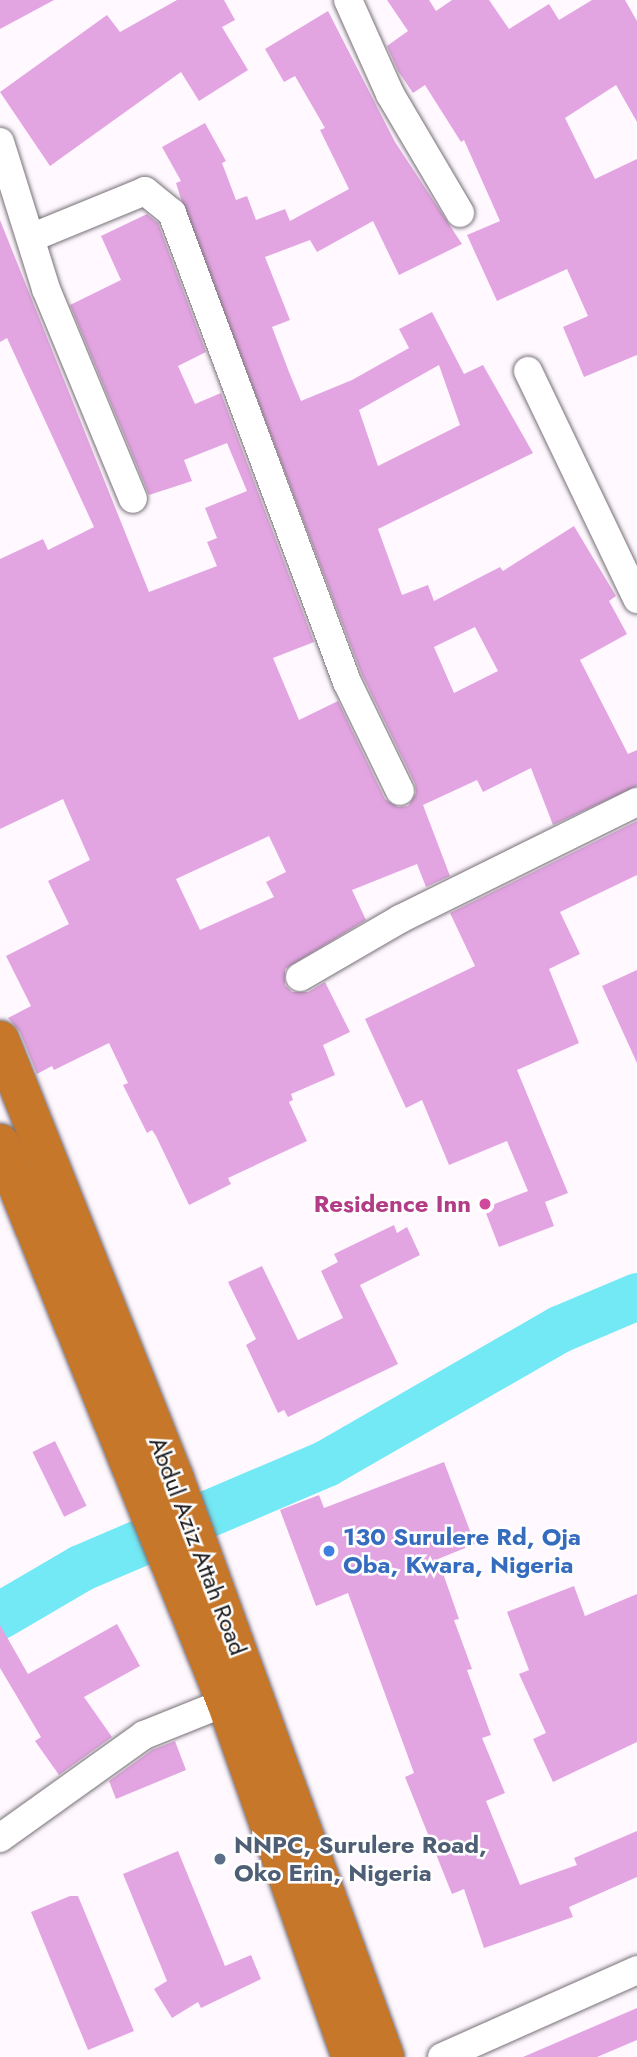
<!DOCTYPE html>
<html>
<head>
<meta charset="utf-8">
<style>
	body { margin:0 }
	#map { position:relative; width:637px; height:2057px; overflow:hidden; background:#fff8ff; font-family:Jost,sans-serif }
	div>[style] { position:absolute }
	.river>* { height:47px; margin:-23.5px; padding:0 23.5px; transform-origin:23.5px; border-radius:23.5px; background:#72e9f5 }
	.building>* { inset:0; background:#e3a5e2; transform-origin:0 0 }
	.roads { filter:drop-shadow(0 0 2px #777177) drop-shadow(0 0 2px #777177) }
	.minor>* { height:28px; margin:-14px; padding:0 14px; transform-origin:14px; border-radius:14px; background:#fff }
	.highway>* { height:38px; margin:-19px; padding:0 19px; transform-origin:19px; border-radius:19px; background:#c7772a }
	.dots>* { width:19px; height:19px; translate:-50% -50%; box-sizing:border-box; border:4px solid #fff; border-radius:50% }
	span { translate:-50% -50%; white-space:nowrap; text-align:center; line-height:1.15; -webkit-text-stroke:5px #fff; paint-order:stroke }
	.hotel-label { font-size:24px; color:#b23c85; font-weight:700 }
	.right { translate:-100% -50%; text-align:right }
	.shop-label { font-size:24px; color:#366cbe; font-weight:700 }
	.left { translate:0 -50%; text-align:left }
	.street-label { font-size:24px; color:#181618 }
	.service-label { font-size:24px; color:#4e5e75; font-weight:700 }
</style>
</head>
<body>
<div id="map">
	<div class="river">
		<div style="left:0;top:1615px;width:93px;rotate:-30.4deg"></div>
		<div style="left:80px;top:1568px;width:267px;rotate:-23.1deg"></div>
		<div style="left:326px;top:1463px;width:269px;rotate:-29.9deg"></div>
		<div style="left:559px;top:1329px;width:85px;rotate:-22.9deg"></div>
	</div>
	<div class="building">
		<div style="clip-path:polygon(0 0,54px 0,0 29px)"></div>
		<div style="clip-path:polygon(177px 0,224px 0,235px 20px,222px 27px,248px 70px,199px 101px,181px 72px,50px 166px,0 92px,107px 15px,120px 32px)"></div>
		<div style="clip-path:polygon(387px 0,429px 0,436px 11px,452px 0,489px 0,509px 29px,549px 4px,559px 20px,592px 0,625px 0,637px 21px,637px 122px,616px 85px,565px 118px,595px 179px,637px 159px,637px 355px,584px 377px,563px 327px,588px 316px,567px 269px,497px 301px,467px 235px,500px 221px,464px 140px,461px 142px,425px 85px,413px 93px,398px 71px,387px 46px,408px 31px)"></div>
		<div style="clip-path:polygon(evenodd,328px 11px,395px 142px,462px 244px,399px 275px,373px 221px,317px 252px,310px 240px,265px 257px,290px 320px,272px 327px,289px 372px,301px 401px,352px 380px,409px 348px,399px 329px,432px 312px,464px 374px,483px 365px,533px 453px,378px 529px,402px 595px,428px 585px,434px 601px,500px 567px,503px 571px,574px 526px,616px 596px,609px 601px,627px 634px,580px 660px,628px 754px,637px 750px,637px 786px,553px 825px,531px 768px,483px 792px,477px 780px,423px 805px,450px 876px,426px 887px,417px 864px,352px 890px,366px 920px,285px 969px,285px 985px,292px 992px,308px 992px,325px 982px,350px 1032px,323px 1045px,335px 1075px,291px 1094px,293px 1100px,289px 1102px,307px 1141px,228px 1178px,231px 1184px,189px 1205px,156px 1136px,152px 1130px,147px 1133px,123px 1085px,128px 1083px,109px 1043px,54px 1070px,52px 1066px,37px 1074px,20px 1032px,8px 1018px,31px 1006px,6px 956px,69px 924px,48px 881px,90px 860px,63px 799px,0 829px,0 559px,43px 539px,48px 550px,94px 527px,7px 338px,0 342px,0 220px,149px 592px,217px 566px,207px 542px,217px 538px,205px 508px,247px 491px,227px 443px,184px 460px,192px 481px,149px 495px,70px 305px,121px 280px,101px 236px,147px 214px,158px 223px,206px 352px,178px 366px,195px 404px,221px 393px,314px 642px,273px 658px,299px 720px,338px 701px,385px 799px,398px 807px,408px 806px,416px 793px,415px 784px,362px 675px,181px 199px,176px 183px,181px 181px,162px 147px,205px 123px,226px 161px,222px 163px,236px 200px,247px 196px,256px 220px,285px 209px,290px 221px,349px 189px,320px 130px,325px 128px,295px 76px,284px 82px,265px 49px,328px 11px,439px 365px,460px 425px,378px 466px,359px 410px,439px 365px,328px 11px,475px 627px,498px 671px,454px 693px,434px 647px,475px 627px,328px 11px,269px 836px,286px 872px,266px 882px,274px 897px,200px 930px,176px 879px,269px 836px)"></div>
		<div style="clip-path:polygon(637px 821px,637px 875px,560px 912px,580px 954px,549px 969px,579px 1043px,517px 1070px,568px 1193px,545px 1202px,554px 1226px,499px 1247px,484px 1208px,528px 1191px,507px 1141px,449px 1165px,422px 1100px,406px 1108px,365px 1019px,475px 966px,450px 913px)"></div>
		<div style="clip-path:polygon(637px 970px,637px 1063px,602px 986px)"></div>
		<div style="clip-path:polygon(394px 1225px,397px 1233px,407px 1227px,420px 1255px,360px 1285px,398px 1364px,288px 1417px,284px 1410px,278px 1413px,246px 1345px,256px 1339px,228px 1282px,262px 1266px,298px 1340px,343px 1318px,321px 1271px,338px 1262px,334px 1254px)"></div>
		<div style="left:55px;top:1441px;width:72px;height:25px;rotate:64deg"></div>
		<div style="clip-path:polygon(444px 1462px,475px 1544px,438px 1559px,459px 1619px,454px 1620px,472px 1669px,467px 1670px,491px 1735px,482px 1738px,505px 1793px,486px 1801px,520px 1885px,577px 1865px,574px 1858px,637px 1831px,637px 1877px,569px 1907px,573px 1917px,484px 1948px,464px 1889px,452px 1894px,405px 1777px,414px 1773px,348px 1593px,316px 1606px,280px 1510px,319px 1495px,324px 1508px)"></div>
		<div style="clip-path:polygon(574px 1586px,585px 1616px,637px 1594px,637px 1742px,553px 1782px,533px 1739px,546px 1733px,519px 1674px,529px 1670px,507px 1612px)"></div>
		<div style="clip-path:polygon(117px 1624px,140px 1666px,84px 1697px,112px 1737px,59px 1775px,35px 1741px,41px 1737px,0 1668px,0 1625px,28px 1674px)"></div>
		<div style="clip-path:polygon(175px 1741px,186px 1770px,116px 1799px,109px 1781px,152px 1750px)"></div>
		<div style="clip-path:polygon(178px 1851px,225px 1966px,251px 1955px,261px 1979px,201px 2008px,198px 2002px,172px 2018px,154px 1989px,167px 1981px,123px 1874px)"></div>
		<div style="clip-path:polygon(70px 1896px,78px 1896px,134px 2031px,88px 2050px,31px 1912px)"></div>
		<div style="clip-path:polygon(637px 2008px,637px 2040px,597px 2057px,523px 2057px)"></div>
	</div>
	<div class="roads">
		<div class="minor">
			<div style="left:348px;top:0;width:103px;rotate:65.9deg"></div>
			<div style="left:390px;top:94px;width:138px;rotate:59.5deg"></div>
			<div style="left:0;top:142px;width:154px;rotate:72.6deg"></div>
			<div style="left:46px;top:289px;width:227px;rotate:67.5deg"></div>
			<div style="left:33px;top:237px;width:121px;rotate:-22.3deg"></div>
			<div style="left:145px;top:191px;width:35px;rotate:39deg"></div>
			<div style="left:172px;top:213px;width:501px;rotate:69.54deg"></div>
			<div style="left:347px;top:682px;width:121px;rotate:64.1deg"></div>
			<div style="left:528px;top:371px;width:253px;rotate:64.4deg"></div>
			<div style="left:300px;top:977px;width:116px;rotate:-30.1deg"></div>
			<div style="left:400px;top:919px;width:264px;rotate:-26.3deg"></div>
			<div style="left:0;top:1838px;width:177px;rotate:-35.6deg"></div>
			<div style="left:144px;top:1735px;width:88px;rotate:-21.9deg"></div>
			<div style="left:442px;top:2057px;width:214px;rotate:-24deg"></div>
		</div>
		<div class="highway">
			<div style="left:0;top:1040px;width:470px;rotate:68.3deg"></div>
			<div style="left:174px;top:1477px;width:617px;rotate:70.01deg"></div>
			<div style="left:0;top:1143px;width:603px;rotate:67.99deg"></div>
			<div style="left:226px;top:1702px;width:376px;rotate:70.6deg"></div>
		</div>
	</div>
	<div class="dots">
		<div style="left:485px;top:1204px;background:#d1479c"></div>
		<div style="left:329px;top:1551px;background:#3f7fe0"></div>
		<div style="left:220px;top:1859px;background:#5c6f8a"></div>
	</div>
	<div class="hotel-label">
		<span class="right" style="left:471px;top:1204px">Residence Inn</span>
	</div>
	<div class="shop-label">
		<span class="left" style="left:343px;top:1551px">130 Surulere Rd, Oja<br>Oba, Kwara, Nigeria</span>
	</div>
	<div class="street-label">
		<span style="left:198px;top:1546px;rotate:69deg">Abdul Aziz Attah Road</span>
	</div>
	<div class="service-label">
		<span class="left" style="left:234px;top:1859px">NNPC, Surulere Road,<br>Oko Erin, Nigeria</span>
	</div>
</div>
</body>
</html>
